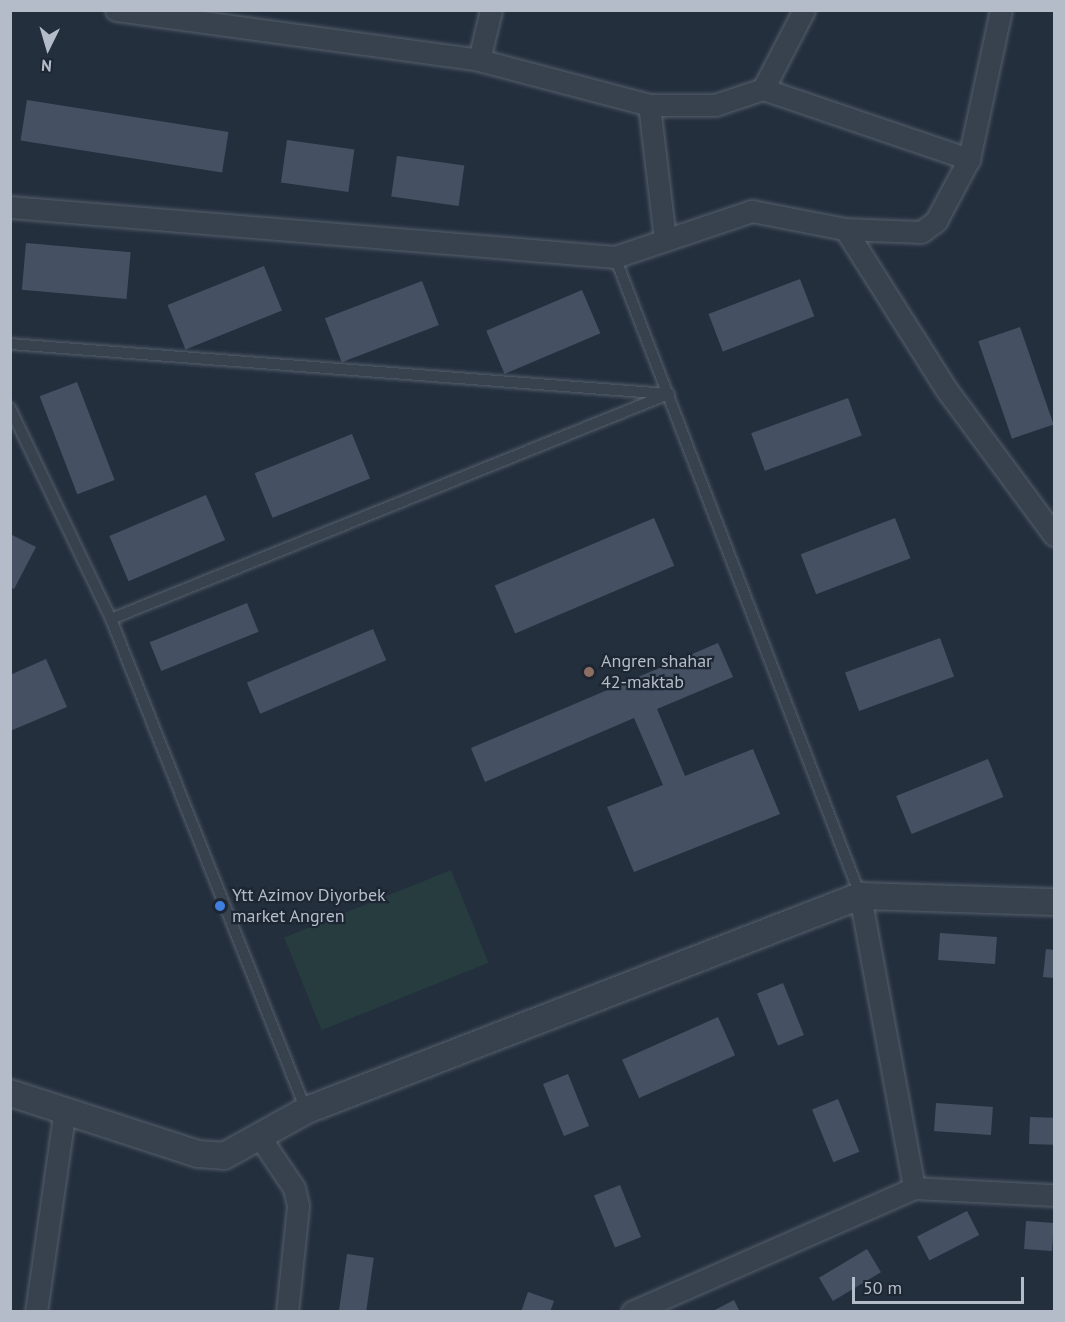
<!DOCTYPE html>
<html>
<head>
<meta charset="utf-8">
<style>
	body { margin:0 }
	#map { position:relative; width:1065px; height:1322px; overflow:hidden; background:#242f3e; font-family:"PT Sans",sans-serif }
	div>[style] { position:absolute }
	.green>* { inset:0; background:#263c3f; transform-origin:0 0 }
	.building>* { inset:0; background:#455162; transform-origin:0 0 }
	.roads { filter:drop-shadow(0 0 2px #565f6c) drop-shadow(0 0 2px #565f6c) }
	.service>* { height:10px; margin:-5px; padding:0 5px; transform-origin:5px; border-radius:5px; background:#38414e }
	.minor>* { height:21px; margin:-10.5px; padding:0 10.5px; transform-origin:10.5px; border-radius:10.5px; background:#38414e }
	.tertiary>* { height:26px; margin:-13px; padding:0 13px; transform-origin:13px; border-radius:13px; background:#38414e }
	.dots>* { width:16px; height:16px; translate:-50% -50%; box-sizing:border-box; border:3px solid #1d2633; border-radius:50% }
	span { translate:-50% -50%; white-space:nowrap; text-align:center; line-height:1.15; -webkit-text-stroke:4.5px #1d2633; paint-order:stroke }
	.poi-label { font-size:18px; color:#b4bcc9 }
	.left { translate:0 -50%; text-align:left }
	.frame { position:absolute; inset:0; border:12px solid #b4bcc9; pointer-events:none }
	.north { position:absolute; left:18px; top:18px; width:60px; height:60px; -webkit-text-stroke:4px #1d2633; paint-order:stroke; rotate:185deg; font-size:16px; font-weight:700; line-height:24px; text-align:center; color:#b4bcc9 }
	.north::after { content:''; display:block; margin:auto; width:21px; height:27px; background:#b4bcc9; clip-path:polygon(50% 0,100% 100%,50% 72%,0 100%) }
	.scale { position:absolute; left:852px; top:1277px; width:172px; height:27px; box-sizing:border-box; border:3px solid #b4bcc9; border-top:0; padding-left:8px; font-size:18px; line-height:21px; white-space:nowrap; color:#b4bcc9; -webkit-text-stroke:4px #1d2633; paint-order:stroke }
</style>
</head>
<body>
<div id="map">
	<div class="green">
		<div style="left:451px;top:870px;width:100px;height:180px;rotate:68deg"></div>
	</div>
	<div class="building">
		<div style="left:27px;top:100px;width:204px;height:41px;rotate:9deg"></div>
		<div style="left:287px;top:140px;width:68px;height:43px;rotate:8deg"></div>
		<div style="left:397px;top:156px;width:68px;height:41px;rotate:8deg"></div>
		<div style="left:26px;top:243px;width:105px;height:47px;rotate:5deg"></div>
		<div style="left:264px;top:266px;width:48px;height:104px;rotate:68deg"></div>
		<div style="left:800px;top:279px;width:40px;height:98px;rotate:69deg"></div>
		<div style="left:422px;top:281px;width:47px;height:104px;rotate:69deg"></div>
		<div style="left:582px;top:290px;width:47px;height:104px;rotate:67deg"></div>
		<div style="left:1020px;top:327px;width:103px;height:44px;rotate:71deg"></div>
		<div style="left:77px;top:382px;width:105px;height:40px;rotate:69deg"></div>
		<div style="left:848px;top:398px;width:40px;height:103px;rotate:70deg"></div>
		<div style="left:352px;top:434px;width:48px;height:105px;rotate:68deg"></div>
		<div style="left:206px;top:495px;width:49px;height:105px;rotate:67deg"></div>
		<div style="left:654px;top:518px;width:52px;height:173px;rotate:67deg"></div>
		<div style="left:895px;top:518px;width:43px;height:101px;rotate:69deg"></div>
		<div style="clip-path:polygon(10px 534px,36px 547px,14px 589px,10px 587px)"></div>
		<div style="left:247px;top:603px;width:31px;height:105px;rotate:68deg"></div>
		<div style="left:373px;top:629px;width:34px;height:137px;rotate:67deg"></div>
		<div style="left:940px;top:638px;width:41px;height:101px;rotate:70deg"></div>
		<div style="clip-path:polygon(718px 643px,733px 677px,657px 709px,685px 776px,753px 749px,780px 814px,634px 872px,607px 807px,663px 785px,634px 718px,485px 782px,471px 748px)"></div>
		<div style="clip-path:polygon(46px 659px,67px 707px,10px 731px,10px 675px)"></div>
		<div style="left:988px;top:759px;width:41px;height:99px;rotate:68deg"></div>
		<div style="left:940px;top:933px;width:57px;height:27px;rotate:4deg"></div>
		<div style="clip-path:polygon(1046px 949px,1054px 950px,1054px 978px,1043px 977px)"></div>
		<div style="left:783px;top:983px;width:56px;height:28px;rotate:68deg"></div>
		<div style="left:718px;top:1017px;width:42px;height:105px;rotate:66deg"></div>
		<div style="left:568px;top:1074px;width:56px;height:27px;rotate:68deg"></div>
		<div style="left:838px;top:1099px;width:57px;height:28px;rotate:68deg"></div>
		<div style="left:936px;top:1103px;width:57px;height:28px;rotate:4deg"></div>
		<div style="left:1030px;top:1117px;width:24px;height:27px;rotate:2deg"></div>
		<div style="left:620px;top:1185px;width:56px;height:28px;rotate:68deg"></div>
		<div style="left:967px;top:1211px;width:27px;height:56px;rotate:63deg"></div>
		<div style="left:1026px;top:1221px;width:28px;height:28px;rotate:4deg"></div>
		<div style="left:867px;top:1249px;width:27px;height:56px;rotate:59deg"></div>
		<div style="left:347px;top:1254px;width:27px;height:57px;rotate:8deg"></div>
		<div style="clip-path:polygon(528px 1292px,554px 1301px,550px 1312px,521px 1312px)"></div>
		<div style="clip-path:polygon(734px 1300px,740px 1312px,711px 1312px)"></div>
	</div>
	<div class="roads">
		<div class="service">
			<div style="left:615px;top:257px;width:683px;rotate:68.99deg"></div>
			<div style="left:10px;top:344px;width:661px;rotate:4.34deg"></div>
			<div style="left:10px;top:408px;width:234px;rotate:64.4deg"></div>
			<div style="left:111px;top:619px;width:528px;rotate:68.34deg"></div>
			<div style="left:111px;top:619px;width:598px;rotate:-21.98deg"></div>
		</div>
		<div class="minor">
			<div style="left:116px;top:10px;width:366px;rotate:7.8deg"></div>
			<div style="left:479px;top:60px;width:176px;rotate:14.8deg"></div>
			<div style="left:649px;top:105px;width:66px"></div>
			<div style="left:715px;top:105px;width:51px;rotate:-18.4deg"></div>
			<div style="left:763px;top:89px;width:218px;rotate:18.8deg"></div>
			<div style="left:479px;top:60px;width:51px;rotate:-76.5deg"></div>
			<div style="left:763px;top:89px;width:89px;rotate:-62.6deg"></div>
			<div style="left:649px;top:105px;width:136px;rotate:83.2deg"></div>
			<div style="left:10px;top:207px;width:607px;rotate:4.72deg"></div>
			<div style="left:615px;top:257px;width:145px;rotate:-18.6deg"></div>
			<div style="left:752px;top:211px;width:95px;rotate:11deg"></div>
			<div style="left:845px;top:229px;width:76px;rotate:2.3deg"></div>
			<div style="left:921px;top:232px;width:19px;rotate:-36deg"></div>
			<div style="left:936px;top:221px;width:70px;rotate:-62deg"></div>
			<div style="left:969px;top:159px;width:152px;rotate:-77.9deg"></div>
			<div style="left:845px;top:229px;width:189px;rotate:57.7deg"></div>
			<div style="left:946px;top:389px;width:182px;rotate:53.5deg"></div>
			<div style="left:860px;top:896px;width:297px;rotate:79.5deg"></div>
			<div style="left:261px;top:1139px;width:59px;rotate:56deg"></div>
			<div style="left:294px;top:1188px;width:18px;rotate:77deg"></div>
			<div style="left:298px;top:1206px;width:107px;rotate:95.9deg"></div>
			<div style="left:36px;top:1312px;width:205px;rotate:-81.9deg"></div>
			<div style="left:632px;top:1312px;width:308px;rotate:-23.7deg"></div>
			<div style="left:914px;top:1188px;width:140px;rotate:2.9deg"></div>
		</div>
		<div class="tertiary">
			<div style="left:10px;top:1093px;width:198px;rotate:18deg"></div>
			<div style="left:198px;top:1154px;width:26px;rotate:4deg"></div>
			<div style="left:224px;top:1156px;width:95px;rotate:-29deg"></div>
			<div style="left:307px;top:1110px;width:593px;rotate:-21.16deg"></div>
			<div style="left:860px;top:896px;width:194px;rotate:1.8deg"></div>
		</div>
	</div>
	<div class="dots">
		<div style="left:589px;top:672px;background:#8d6e63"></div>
		<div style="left:220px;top:906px;background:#3f7fe0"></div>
	</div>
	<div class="poi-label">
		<span class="left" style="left:601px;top:672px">Angren shahar<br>42-maktab</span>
		<span class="left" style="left:232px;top:906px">Ytt Azimov Diyorbek<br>market Angren</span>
	</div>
	<div class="frame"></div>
	<div class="north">N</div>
	<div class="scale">50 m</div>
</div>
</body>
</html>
